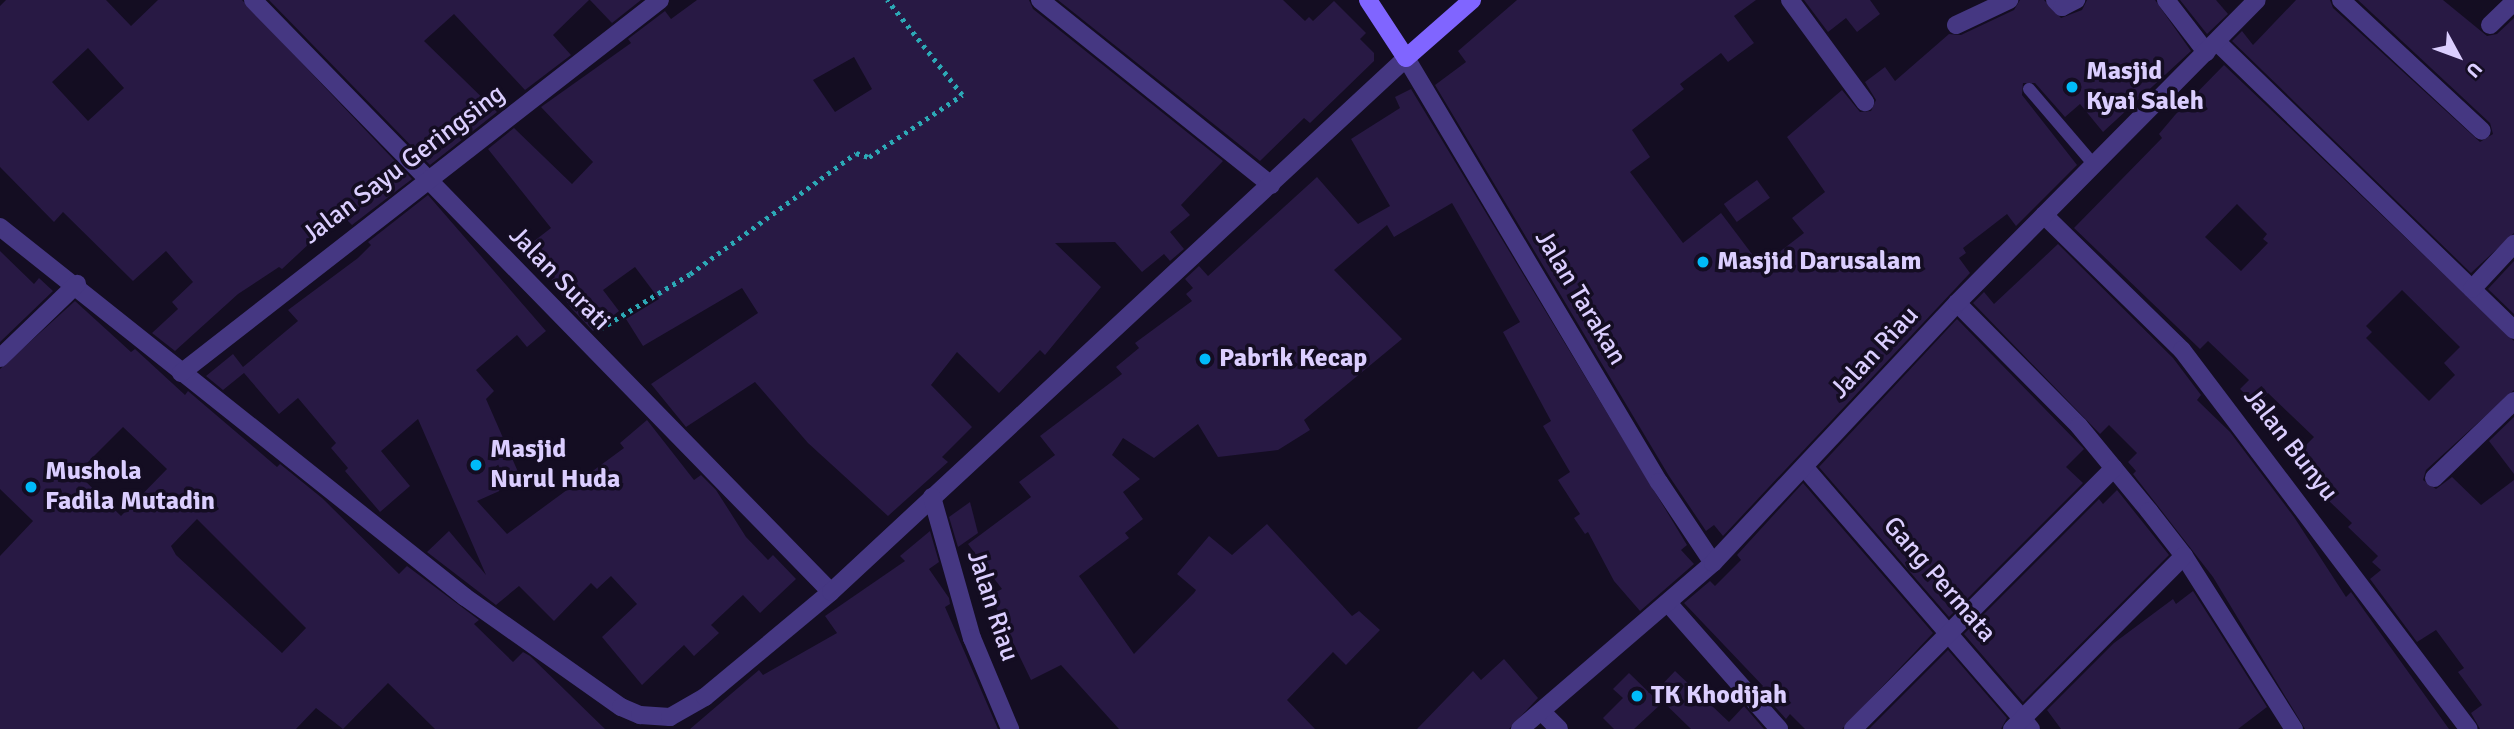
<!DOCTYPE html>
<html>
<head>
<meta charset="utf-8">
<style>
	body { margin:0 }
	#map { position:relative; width:2514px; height:729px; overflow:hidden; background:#140d22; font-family:Signika,sans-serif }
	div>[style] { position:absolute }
	.building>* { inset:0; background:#281944; transform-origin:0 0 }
	.path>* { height:4.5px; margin-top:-2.25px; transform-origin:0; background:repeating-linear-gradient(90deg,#2ca9b6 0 3.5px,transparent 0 8.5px) }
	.service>* { height:12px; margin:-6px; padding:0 6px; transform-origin:6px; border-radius:6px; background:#453782 }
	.minor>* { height:18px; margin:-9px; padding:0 9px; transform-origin:9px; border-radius:9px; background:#453782 }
	.secondary>* { height:18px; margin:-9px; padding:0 9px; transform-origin:9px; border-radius:9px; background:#8065ff }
	.dots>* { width:19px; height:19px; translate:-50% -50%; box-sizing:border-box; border:4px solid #140d22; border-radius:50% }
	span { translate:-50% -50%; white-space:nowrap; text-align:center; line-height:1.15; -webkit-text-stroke:7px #140d22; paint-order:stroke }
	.poi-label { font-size:26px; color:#dbceff; font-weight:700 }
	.left { translate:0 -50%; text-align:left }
	.street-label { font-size:26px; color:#dbceff }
	.north { position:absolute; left:2423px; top:21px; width:70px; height:70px; -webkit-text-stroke:5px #140d22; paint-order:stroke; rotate:131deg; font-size:19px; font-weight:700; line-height:28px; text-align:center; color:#dbceff }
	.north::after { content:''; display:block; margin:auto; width:24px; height:32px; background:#dbceff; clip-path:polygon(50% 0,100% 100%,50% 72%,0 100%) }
</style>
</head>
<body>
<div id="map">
	<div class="building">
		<div style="clip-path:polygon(evenodd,6px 0,106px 0,131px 26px,158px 0,242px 0,412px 179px,352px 225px,341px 214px,282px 269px,279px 267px,238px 294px,175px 351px,152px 333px,178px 309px,172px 302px,193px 282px,166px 251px,133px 281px,63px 212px,54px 222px,0 167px,0 6px,6px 0,88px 48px,124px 88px,88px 121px,52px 82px,88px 48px)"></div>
		<div style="clip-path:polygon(269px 0,589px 0,553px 35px,571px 55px,525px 90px,454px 14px,424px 41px,497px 112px,430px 165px)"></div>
		<div style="clip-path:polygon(590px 0,641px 0,612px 23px)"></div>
		<div style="clip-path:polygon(evenodd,697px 0,1029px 0,1033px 9px,1223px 161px,1181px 205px,1190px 215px,1170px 232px,1184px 249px,1170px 261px,1164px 254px,1142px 272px,1115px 242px,1055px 243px,1101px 287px,1045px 355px,1040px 350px,999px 393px,957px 352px,931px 385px,972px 427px,942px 457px,948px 462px,888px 516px,808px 443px,755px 382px,686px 427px,651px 384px,758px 313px,742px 288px,643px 346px,626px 319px,659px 299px,635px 267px,603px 290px,619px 311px,593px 331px,572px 309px,551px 280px,555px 277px,529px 245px,551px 228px,488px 149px,514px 128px,572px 184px,593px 162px,541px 107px,631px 43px,628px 39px,665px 11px,671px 19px,697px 0,854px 57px,872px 89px,835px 112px,813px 80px,854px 57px)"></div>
		<div style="clip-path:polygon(1058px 0,1283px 0,1305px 21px,1309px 17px,1313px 21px,1334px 1px,1366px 33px,1360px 39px,1374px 53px,1374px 61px,1310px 123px,1304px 118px,1260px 161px)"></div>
		<div style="clip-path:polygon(1517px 0,1756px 0,1734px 16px,1754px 43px,1728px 62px,1721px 53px,1680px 84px,1684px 89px,1632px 130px,1650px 157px,1630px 172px,1683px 243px,1721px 213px,1761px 266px,1804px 233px,1792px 218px,1825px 192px,1787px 137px,1842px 90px,1860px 112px,1871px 111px,1876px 100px,1865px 82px,1885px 67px,1895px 81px,1949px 34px,1961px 35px,2014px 10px,2020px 0,2044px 0,2061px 18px,2082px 10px,2087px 0,2155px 0,2191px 51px,2103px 132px,2080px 104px,2065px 117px,2035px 83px,2023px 83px,2022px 95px,2077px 165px,2016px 226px,2007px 214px,1963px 248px,1966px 253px,1959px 258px,1970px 273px,1723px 536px,1714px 525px,1706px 531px,1669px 476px,1435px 85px,1466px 62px,1458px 51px)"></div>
		<div style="clip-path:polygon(1804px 0,1870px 0,1880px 14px,1857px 32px,1846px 18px,1828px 32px)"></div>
		<div style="clip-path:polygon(2180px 0,2216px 0,2228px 14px,2207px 34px)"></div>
		<div style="clip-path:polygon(2296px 0,2330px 0,2333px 8px,2480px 142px,2493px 134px,2490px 123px,2358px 0,2443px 0,2487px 36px,2497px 34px,2514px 18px,2514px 233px,2471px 273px,2232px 41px,2242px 31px,2253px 45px)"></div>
		<div style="clip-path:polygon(evenodd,2224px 65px,2514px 341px,2514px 390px,2426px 470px,2423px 480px,2436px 489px,2452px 477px,2481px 505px,2514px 480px,2514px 729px,2480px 729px,2471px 713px,2482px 705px,2458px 672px,2464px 668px,2436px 630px,2417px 642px,2370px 579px,2381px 570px,2372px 562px,2378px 556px,2348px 527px,2352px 523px,2328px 500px,2333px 494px,2309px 472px,2316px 465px,2301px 450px,2314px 437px,2268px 393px,2257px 405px,2240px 389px,2249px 380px,2208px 341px,2200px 349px,2074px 228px,2162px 138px,2159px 134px,2175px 115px,2224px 65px,2237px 204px,2267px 234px,2263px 239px,2268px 243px,2241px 271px,2205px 237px,2237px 204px,2224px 65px,2402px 290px,2460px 347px,2444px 363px,2455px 375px,2429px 401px,2366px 338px,2372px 332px,2366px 326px,2402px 290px)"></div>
		<div style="clip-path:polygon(1411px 89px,1687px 545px,1681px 550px,1694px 564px,1640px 611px,1614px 581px,1588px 532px,1585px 534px,1574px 518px,1580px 514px,1558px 480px,1570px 472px,1543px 426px,1551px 421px,1503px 332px,1520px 322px,1452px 203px,1394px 237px,1387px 225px,1334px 270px,1402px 339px,1304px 420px,1310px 430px,1278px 450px,1218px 457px,1198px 424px,1154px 458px,1123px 438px,1112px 455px,1140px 479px,1123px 492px,1143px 519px,1125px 533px,1129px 538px,1079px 576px,1134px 654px,1194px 593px,1196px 590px,1177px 574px,1209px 536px,1232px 555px,1267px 524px,1352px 616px,1359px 611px,1380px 630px,1346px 665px,1333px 652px,1287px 700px,1315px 729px,1119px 729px,1061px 665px,1031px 680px,990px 595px,1002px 589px,968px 544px,1031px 497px,1019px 482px,1055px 455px,1040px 436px,1122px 374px,1116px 367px,1139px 348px,1135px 343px,1192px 301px,1186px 294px,1193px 288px,1185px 279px,1199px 266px,1208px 276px,1317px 177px,1358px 224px,1390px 206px,1351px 139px,1400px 108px,1395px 97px)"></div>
		<div style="left:1757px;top:180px;width:22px;height:41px;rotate:54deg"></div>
		<div style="clip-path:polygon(428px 195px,546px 331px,527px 347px,517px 335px,476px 370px,494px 391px,486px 399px,522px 481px,477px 501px,507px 534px,624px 448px,620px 443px,647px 420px,694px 480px,701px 475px,716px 490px,746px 537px,768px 560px,773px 555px,796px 579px,760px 613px,743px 595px,711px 625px,719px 633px,694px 656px,684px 645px,642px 685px,602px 637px,637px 604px,611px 576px,597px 589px,591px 583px,554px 621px,519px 586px,496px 605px,427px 552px,449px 531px,486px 575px,418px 419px,381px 451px,410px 486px,380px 512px,345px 471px,348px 468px,331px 448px,336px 443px,298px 398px,279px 414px,244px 373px,223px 390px,206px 376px,233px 354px,243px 367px,298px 321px,288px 310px,358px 258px,371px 245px,368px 242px)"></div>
		<div style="clip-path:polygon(2058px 244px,2173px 358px,2201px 395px,2197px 400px,2230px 432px,2294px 517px,2346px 597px,2351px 592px,2449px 729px,2455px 729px,2305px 729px,2213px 577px,2133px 474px,2136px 471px,2128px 462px,2137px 453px,2109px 425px,2100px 434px,1973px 303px,1984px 292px,1994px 304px)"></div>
		<div style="clip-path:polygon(0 251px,34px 284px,39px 278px,53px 291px,0 342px)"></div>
		<div style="clip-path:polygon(2514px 261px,2514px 314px,2488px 289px)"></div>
		<div style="clip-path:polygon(evenodd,75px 301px,131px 352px,135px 349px,185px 395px,188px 391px,277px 467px,280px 464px,322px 498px,399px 574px,407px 566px,479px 620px,474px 624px,513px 662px,523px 652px,530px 656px,605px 729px,435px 729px,388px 683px,343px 729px,316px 708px,296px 729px,0 729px,0 556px,33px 521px,0 489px,0 369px,75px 301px,123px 427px,167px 469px,121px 516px,77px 473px,123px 427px,75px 301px,197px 519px,306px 628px,282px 653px,176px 555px,171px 546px,197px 519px)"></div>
		<div style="clip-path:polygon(1957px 319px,2084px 449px,2066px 467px,2083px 483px,1949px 617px,1819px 467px)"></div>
		<div style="clip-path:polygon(2514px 417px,2514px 474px,2489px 441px)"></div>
		<div style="clip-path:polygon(1803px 483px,1933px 633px,1842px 729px,1805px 729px,1790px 714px,1786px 719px,1760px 690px,1763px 686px,1684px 603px,1710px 581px,1715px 586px,1741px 560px,1737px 555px)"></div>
		<div style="clip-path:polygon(2117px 490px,2169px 555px,2023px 702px,1964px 634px,2099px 499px,2103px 504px)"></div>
		<div style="clip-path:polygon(970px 502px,978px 533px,958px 547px,949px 517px)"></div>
		<div style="clip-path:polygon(930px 531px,939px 562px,929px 569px,949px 598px,950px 604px,945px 607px,998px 729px,690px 729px,759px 670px,763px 675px,837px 633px,825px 616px,905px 561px,900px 556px)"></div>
		<div style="clip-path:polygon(2193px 591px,2267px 707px,2238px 729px,2061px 729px,2047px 710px,2114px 643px,2173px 599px,2176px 604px)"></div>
		<div style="clip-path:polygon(1948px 650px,2007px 718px,2001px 729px,1869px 729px)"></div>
		<div style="clip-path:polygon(1504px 659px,1538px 698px,1509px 729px,1417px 729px,1473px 671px,1481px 680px)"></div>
		<div style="clip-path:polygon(1675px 671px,1729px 722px,1744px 706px,1764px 729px,1691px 729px,1654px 693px)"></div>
		<div style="clip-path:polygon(1629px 673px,1661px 704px,1634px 729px,1614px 729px,1603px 718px,1623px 698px,1613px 689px)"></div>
	</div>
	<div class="path">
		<div style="left:600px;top:329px;width:105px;rotate:-31.4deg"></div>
		<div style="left:690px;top:274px;width:205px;rotate:-36.1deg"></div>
		<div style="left:856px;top:153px;width:14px;rotate:17deg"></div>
		<div style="left:869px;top:157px;width:112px;rotate:-33.7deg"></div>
		<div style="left:962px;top:95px;width:121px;rotate:-128.3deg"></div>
	</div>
	<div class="service">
		<div style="left:2029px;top:89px;width:101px;rotate:49.4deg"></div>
	</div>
	<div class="minor">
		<div style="left:253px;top:0;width:827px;rotate:45.69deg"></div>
		<div style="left:1040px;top:0;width:296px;rotate:38.7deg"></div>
		<div style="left:1790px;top:0;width:127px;rotate:53.7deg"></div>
		<div style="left:2055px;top:0;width:10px;rotate:45deg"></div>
		<div style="left:2062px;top:7px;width:16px;rotate:-27deg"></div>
		<div style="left:2166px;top:0;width:66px;rotate:52.4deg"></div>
		<div style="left:2341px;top:0;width:192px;rotate:42.9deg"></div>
		<div style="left:1956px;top:25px;width:59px;rotate:-25.3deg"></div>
		<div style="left:2490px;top:25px;width:33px;rotate:-44deg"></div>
		<div style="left:2217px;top:42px;width:414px;rotate:44.1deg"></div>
		<div style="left:2044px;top:215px;width:193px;rotate:44.4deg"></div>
		<div style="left:2182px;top:350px;width:475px;rotate:52.9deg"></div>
		<div style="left:0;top:227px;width:594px;rotate:38.51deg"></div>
		<div style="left:465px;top:597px;width:191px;rotate:35.2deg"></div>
		<div style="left:621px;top:707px;width:21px;rotate:23deg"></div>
		<div style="left:640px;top:715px;width:30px;rotate:4deg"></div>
		<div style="left:670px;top:717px;width:40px;rotate:-29.7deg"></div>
		<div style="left:705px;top:697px;width:164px;rotate:-39.8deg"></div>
		<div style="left:831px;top:592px;width:785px;rotate:-42.88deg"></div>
		<div style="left:1406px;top:58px;width:494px;rotate:59.2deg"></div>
		<div style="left:1659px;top:482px;width:97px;rotate:56.3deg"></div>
		<div style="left:2472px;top:289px;width:62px;rotate:-47deg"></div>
		<div style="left:1957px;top:303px;width:173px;rotate:45.2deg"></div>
		<div style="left:2079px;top:426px;width:110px;rotate:50.5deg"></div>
		<div style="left:2149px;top:511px;width:57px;rotate:52.1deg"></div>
		<div style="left:2184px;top:556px;width:205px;rotate:57.6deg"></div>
		<div style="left:0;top:358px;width:107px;rotate:-43.9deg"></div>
		<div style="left:181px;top:373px;width:607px;rotate:-37.91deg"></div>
		<div style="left:1805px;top:468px;width:345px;rotate:49.1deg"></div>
		<div style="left:2434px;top:478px;width:111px;rotate:-43.9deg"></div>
		<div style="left:932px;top:497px;width:147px;rotate:74.2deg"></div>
		<div style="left:972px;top:638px;width:99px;rotate:67.3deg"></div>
		<div style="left:1668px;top:603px;width:168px;rotate:48.6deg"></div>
		<div style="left:1542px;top:712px;width:24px;rotate:45deg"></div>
		<div style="left:1520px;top:729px;width:255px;rotate:-40.7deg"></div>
		<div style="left:1713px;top:563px;width:357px;rotate:-46.8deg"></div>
		<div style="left:1957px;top:303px;width:426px;rotate:-45.3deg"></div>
		<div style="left:1853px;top:729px;width:369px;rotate:-45deg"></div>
		<div style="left:2012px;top:729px;width:244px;rotate:-45.2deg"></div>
	</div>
	<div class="secondary">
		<div style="left:1368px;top:0;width:69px;rotate:56.8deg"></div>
		<div style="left:1406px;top:58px;width:88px;rotate:-41.3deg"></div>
	</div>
	<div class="dots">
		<div style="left:2072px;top:87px;background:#00bbf9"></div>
		<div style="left:1703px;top:262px;background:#00bbf9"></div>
		<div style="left:1205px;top:359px;background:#00bbf9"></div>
		<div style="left:476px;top:465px;background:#00bbf9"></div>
		<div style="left:31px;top:487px;background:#00bbf9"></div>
		<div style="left:1637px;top:696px;background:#00bbf9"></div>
	</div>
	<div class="poi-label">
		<span class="left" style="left:2086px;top:87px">Masjid<br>Kyai Saleh</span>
		<span class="left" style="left:1717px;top:262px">Masjid Darusalam</span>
		<span class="left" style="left:1219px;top:359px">Pabrik Kecap</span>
		<span class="left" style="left:490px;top:465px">Masjid<br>Nurul Huda</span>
		<span class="left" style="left:45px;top:487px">Mushola<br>Fadila Mutadin</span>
		<span class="left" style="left:1651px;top:696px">TK Khodijah</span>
	</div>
	<div class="street-label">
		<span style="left:404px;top:165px;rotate:-37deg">Jalan Sayu Geringsing</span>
		<span style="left:559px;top:279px;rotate:46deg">Jalan Surati</span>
		<span style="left:1580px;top:298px;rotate:59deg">Jalan Tarakan</span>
		<span style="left:1875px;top:353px;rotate:-47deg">Jalan Riau</span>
		<span style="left:2290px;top:445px;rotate:52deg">Jalan Bunyu</span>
		<span style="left:1939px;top:580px;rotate:49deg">Gang Permata</span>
		<span style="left:992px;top:606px;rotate:72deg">Jalan Riau</span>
	</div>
	<div class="north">U</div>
</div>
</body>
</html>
